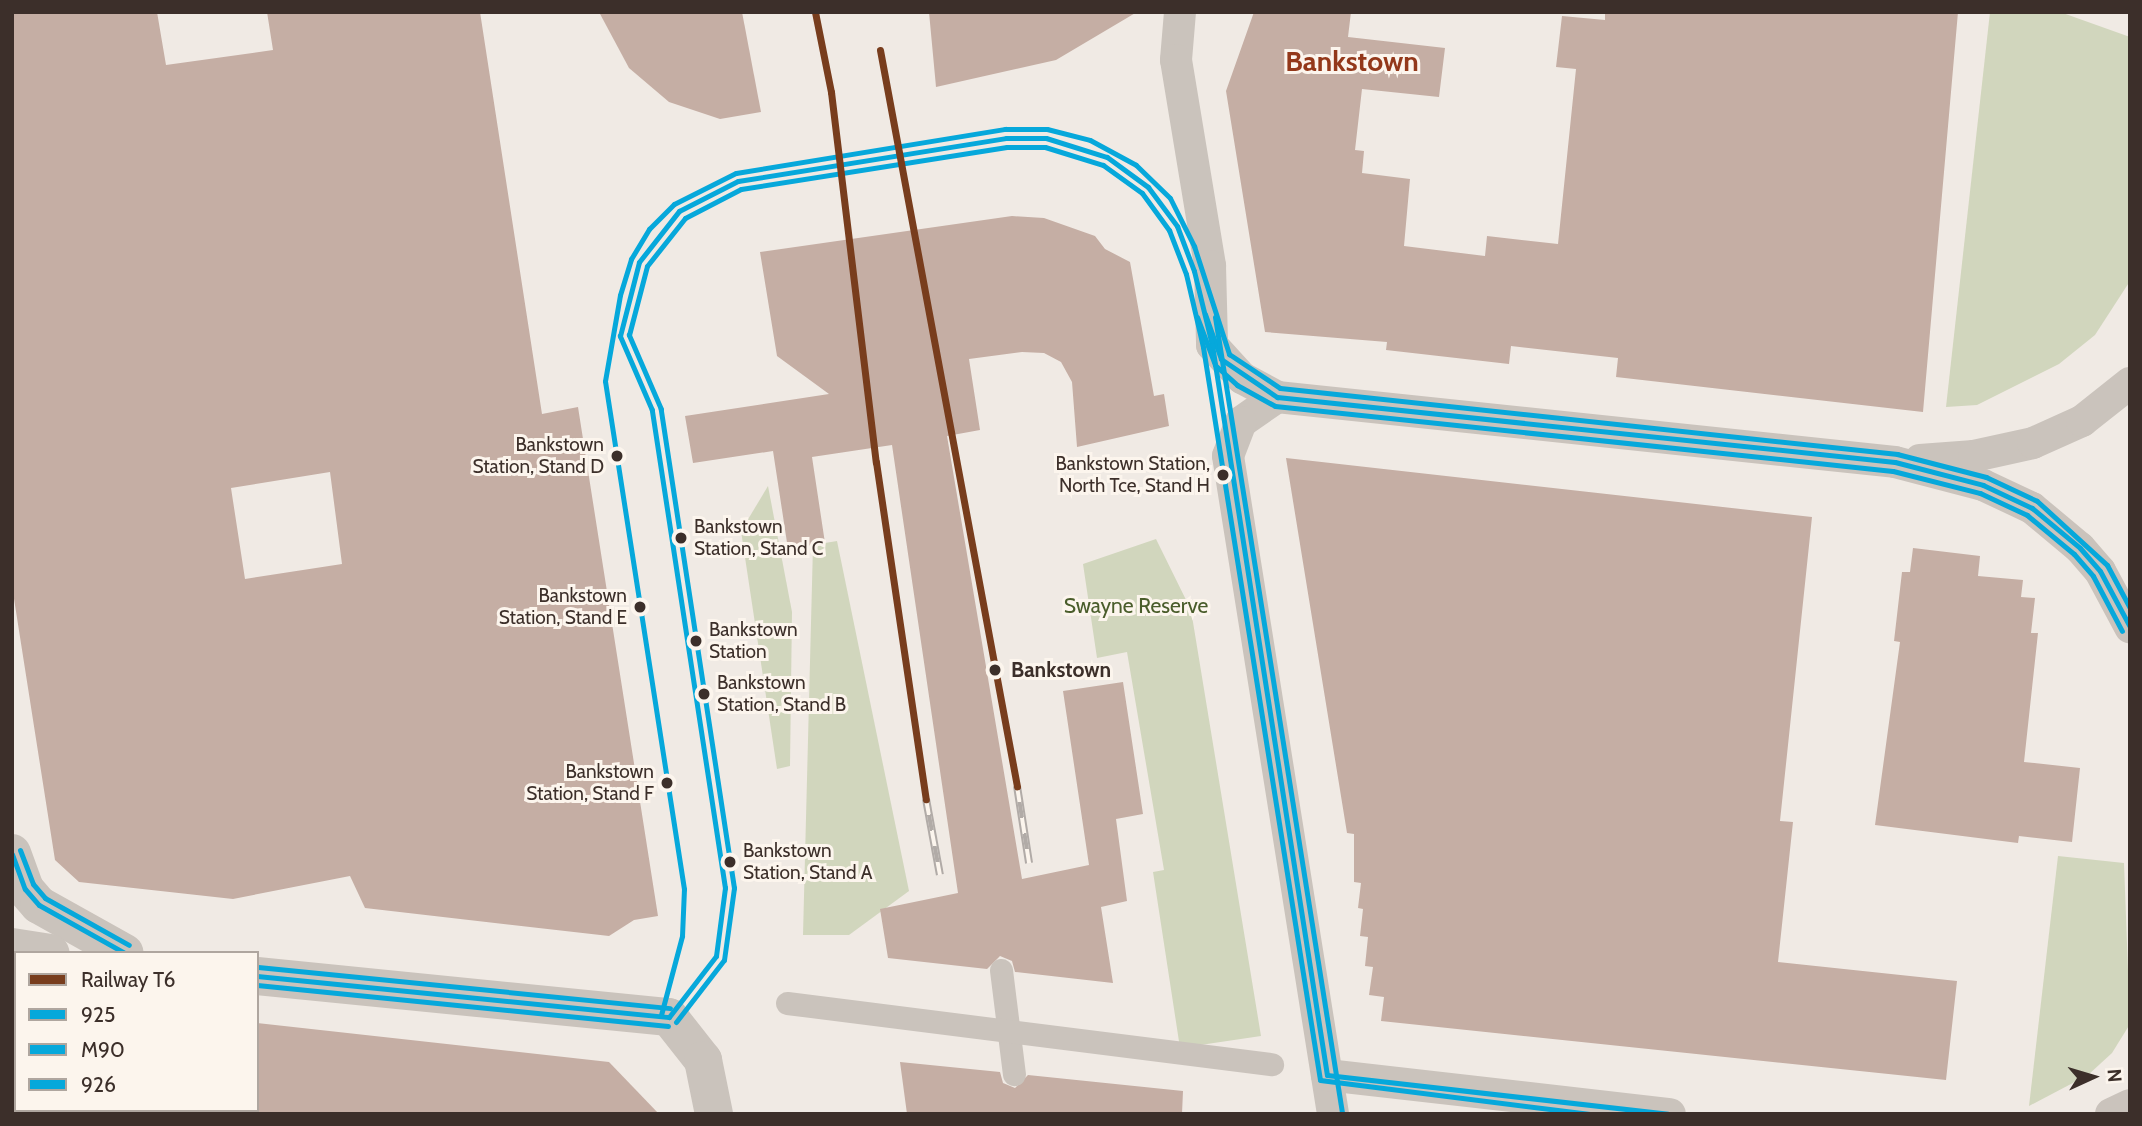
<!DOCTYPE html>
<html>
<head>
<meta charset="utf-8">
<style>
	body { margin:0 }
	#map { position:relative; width:2142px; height:1126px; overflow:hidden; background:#f0eae4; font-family:Cabin,sans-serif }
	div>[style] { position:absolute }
	.green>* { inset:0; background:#d1d6bd }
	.building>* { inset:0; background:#c5aea4 }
	.pedestrian>* { height:23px; margin:-11.5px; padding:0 11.5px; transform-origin:11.5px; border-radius:11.5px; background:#cac3bc }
	.minor>* { height:32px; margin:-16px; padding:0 16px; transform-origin:16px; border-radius:16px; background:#cac3bc }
	.tertiary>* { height:38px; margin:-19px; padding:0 19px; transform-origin:19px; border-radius:19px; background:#cac3bc }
	.rail>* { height:8px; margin-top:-4px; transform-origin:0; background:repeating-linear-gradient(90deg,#fcf5ed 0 16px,#b1aba7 0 32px); box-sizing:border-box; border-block:2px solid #b1aba7 }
	.bus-1>* { height:5px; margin:-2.5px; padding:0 2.5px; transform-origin:2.5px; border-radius:2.5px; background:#06a8db }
	.bus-2>* { height:5px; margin:-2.5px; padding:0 2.5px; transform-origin:2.5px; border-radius:2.5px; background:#06a8db }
	.bus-3>* { height:5px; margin:-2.5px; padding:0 2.5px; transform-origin:2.5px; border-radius:2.5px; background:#06a8db }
	.rail-1>* { height:7px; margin:-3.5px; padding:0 3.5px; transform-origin:3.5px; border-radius:3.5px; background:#783d1d }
	.dots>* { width:19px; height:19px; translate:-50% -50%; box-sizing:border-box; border:4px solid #fcf5ed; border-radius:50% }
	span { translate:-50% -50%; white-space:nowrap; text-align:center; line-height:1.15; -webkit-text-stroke:6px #fcf5ed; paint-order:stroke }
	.bus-label { font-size:19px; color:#3c2f2a }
	.right { translate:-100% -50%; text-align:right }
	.left { translate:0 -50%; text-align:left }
	.park-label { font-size:21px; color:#4a5d2b }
	.stop-label { font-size:21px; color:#3c2f2a; font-weight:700 }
	.district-label { font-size:28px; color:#93381a; font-weight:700 }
	.frame { position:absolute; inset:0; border:14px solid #3c2f2a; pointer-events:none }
	.legend { position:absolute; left:14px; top:951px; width:245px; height:161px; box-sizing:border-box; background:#fcf5ed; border:2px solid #afa69f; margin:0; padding:9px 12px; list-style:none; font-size:21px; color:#3c2f2a }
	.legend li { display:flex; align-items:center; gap:14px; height:35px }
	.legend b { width:35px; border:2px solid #afa69f }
	.north { position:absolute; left:2058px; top:1042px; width:70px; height:70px; -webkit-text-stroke:5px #fcf5ed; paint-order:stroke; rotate:86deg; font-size:19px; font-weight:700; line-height:28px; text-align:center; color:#3c2f2a }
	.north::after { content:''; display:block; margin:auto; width:24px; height:32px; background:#3c2f2a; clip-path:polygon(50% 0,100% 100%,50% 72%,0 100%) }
</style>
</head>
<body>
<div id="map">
	<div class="green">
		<div style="clip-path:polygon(1990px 12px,2060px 12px,2130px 37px,2130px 281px,2095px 335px,2059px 364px,1977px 405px,1946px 407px)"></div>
		<div style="clip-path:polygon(768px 486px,792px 612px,790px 766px,777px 769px,741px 531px)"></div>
		<div style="clip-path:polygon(1156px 539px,1191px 610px,1261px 1036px,1180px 1048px,1153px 872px,1164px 870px,1127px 652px,1097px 658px,1083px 564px)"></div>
		<div style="clip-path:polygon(837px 541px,909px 891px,849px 935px,803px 935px,813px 545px)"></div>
		<div style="clip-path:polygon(2058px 856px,2124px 863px,2130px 1024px,2112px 1053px,2088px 1075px,2029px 1106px)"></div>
	</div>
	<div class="building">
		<div style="clip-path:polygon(evenodd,12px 12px,157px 12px,166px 65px,273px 50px,267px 12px,480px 12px,542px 414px,578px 407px,658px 916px,634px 920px,609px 936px,365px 908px,350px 876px,233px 899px,79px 882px,55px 860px,12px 586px,12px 12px,330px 472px,342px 564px,245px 579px,231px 488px,330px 472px)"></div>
		<div style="clip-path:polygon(599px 12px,742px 12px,761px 112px,720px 119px,669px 102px,629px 68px)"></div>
		<div style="clip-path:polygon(929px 12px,1137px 12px,1056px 60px,936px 87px)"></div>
		<div style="clip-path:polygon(1254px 12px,1351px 12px,1348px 37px,1445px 48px,1439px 97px,1362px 89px,1355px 150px,1364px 151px,1362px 173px,1410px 179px,1404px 246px,1485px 256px,1487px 236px,1558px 244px,1576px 69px,1556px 67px,1562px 16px,1605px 20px,1605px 12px,1958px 12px,1923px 412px,1616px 377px,1618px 358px,1511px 346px,1509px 364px,1386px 350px,1387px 342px,1265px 332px,1226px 91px)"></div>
		<div style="clip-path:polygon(1012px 216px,1044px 218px,1095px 236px,1105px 249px,1130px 262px,1154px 396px,1164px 394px,1169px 426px,1077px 447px,1072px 382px,1061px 362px,1044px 353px,1022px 352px,969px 359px,980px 430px,947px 436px,1022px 879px,1089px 865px,1063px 691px,1123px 682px,1143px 814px,1116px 819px,1127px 901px,1101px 907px,1113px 983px,1015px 972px,1012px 961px,1000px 956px,987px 969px,888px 958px,880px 909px,958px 893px,892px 445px,812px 457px,825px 543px,788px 549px,773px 451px,693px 463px,685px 416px,829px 394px,777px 356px,760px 252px)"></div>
		<div style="clip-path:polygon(1286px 458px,1812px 517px,1780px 821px,1793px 822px,1778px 962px,1957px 981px,1946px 1080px,1381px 1021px,1384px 997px,1369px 995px,1373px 967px,1365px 966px,1368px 937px,1360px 936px,1363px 909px,1358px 908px,1361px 883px,1354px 882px,1354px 834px,1347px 833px)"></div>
		<div style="clip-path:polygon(1913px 548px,1980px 556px,1978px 576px,2023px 580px,2021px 597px,2035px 598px,2031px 633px,2038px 633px,2024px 762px,2080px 768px,2072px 842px,2019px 836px,2018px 843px,1875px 825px,1900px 642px,1894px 641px,1902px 572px,1910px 572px)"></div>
		<div style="clip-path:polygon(257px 1023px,609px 1062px,659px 1114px,257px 1114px)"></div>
		<div style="clip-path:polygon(900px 1062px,1000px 1072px,1003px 1083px,1015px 1088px,1028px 1075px,1183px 1091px,1182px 1114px,907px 1114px)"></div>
	</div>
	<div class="pedestrian">
		<div style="left:1001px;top:970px;width:105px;rotate:82.9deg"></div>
		<div style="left:787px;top:1003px;width:489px;rotate:7.2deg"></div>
	</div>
	<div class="minor">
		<div style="left:1180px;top:12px;width:48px;rotate:94.8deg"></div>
		<div style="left:1176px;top:60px;width:209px;rotate:80.6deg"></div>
		<div style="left:1210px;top:266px;width:79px;rotate:88.5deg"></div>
		<div style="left:1212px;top:345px;width:45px;rotate:47.7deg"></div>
		<div style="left:1242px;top:378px;width:40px;rotate:28deg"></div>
		<div style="left:1277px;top:397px;width:621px;rotate:6deg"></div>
		<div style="left:1895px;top:462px;width:91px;rotate:14.6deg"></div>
		<div style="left:1983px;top:485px;width:54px;rotate:25.1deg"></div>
		<div style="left:2032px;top:508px;width:62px;rotate:39.8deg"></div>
		<div style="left:2080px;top:548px;width:30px;rotate:49deg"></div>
		<div style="left:2100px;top:571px;width:64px;rotate:61.8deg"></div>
		<div style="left:1277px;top:397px;width:44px;rotate:145.2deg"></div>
		<div style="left:1241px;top:422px;width:36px;rotate:111deg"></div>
		<div style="left:1228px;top:456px;width:666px;rotate:80.93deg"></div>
		<div style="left:1920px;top:460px;width:54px;rotate:-4.2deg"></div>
		<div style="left:1974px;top:456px;width:60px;rotate:-12.4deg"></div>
		<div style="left:2033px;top:443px;width:54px;rotate:-24.2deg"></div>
		<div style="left:2082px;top:421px;width:61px;rotate:-38.4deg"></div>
		<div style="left:1327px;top:1075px;width:345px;rotate:6.5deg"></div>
		<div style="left:2111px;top:1114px;width:21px;rotate:-25deg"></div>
	</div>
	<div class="tertiary">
		<div style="left:12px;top:853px;width:38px;rotate:70deg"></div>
		<div style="left:25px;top:889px;width:21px;rotate:49deg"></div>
		<div style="left:39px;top:905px;width:98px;rotate:29.2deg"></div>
		<div style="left:12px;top:947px;width:39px;rotate:9deg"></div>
		<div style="left:257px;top:976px;width:414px;rotate:5.7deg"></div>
		<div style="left:669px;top:1017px;width:55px;rotate:51.7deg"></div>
		<div style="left:703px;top:1060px;width:55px;rotate:78.5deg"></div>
	</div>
	<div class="rail">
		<div style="left:1017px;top:786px;width:78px;rotate:81.1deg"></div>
		<div style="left:926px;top:799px;width:77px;rotate:79.6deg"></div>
	</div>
	<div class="bus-1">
		<div style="left:1205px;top:314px;width:48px;rotate:70.4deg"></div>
		<div style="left:1221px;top:359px;width:68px;rotate:34.2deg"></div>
		<div style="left:1277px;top:397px;width:621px;rotate:6deg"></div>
		<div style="left:1895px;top:462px;width:91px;rotate:14.6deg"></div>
		<div style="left:1983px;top:485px;width:54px;rotate:25.1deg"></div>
		<div style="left:2032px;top:508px;width:62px;rotate:39.8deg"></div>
		<div style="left:2080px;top:548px;width:30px;rotate:49deg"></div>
		<div style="left:2100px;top:571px;width:64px;rotate:61.8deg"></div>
		<div style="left:12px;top:854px;width:37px;rotate:70deg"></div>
		<div style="left:25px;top:889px;width:21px;rotate:49deg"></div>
		<div style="left:39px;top:905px;width:98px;rotate:29.2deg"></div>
		<div style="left:257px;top:976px;width:414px;rotate:5.7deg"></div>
		<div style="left:669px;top:1017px;width:77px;rotate:-52.4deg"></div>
		<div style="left:716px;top:956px;width:69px;rotate:-82.5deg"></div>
		<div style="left:725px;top:888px;width:484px;rotate:-98.7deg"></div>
		<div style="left:652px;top:410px;width:81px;rotate:-113.4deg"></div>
		<div style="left:620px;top:336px;width:76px;rotate:-75.6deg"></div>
		<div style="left:639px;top:262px;width:65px;rotate:-51.9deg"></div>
		<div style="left:679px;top:211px;width:66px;rotate:-27deg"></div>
		<div style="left:738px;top:181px;width:271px;rotate:-9.1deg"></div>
		<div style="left:1006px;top:138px;width:40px"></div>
		<div style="left:1046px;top:138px;width:64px;rotate:17.3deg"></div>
		<div style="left:1107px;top:157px;width:51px;rotate:36.2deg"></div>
		<div style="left:1148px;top:187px;width:49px;rotate:53.4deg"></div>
		<div style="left:1177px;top:226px;width:48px;rotate:69.3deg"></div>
		<div style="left:1194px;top:271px;width:76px;rotate:76.3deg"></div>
		<div style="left:1212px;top:345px;width:739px;rotate:81.05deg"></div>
		<div style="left:1327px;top:1075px;width:343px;rotate:6.5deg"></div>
	</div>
	<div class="bus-2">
		<div style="left:1197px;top:317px;width:51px;rotate:69.4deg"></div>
		<div style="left:1215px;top:365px;width:30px;rotate:42deg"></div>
		<div style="left:1237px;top:385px;width:43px;rotate:28.9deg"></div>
		<div style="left:1275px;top:406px;width:621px;rotate:6deg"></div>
		<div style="left:1893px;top:471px;width:90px;rotate:14.2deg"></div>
		<div style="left:1980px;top:493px;width:52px;rotate:25.1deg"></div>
		<div style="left:2027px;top:515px;width:61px;rotate:39.7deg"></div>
		<div style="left:2074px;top:554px;width:29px;rotate:49deg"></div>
		<div style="left:2093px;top:576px;width:62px;rotate:62.2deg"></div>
		<div style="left:257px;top:985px;width:413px;rotate:5.7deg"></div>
		<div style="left:676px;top:1022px;width:78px;rotate:-52.3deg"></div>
		<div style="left:724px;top:960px;width:73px;rotate:-82.1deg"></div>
		<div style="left:734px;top:888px;width:485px;rotate:-98.7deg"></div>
		<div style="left:661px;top:409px;width:81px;rotate:-113.4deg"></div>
		<div style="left:629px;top:335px;width:71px;rotate:-75.4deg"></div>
		<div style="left:647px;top:266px;width:61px;rotate:-51.6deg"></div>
		<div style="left:685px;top:218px;width:63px;rotate:-27.4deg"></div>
		<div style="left:741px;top:189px;width:269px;rotate:-9deg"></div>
		<div style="left:1007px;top:147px;width:38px"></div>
		<div style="left:1045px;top:147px;width:61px;rotate:17.2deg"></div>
		<div style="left:1103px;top:165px;width:48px;rotate:35.7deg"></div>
		<div style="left:1142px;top:193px;width:46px;rotate:53.9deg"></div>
		<div style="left:1169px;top:230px;width:47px;rotate:68.9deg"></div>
		<div style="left:1186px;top:274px;width:75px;rotate:76.9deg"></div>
		<div style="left:1203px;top:347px;width:742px;rotate:80.93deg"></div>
		<div style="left:1320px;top:1080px;width:272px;rotate:7.2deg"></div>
	</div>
	<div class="bus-3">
		<div style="left:1215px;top:317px;width:806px;rotate:80.93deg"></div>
		<div style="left:20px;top:850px;width:36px;rotate:69deg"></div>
		<div style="left:33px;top:884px;width:18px;rotate:49deg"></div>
		<div style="left:45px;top:898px;width:96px;rotate:29.2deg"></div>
		<div style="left:258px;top:967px;width:414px;rotate:5.7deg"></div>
		<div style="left:661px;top:1015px;width:82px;rotate:-75.1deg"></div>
		<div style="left:682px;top:936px;width:47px;rotate:-87.6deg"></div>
		<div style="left:684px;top:889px;width:514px;rotate:-98.84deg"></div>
		<div style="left:605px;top:381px;width:87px;rotate:-80.1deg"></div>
		<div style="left:620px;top:295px;width:38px;rotate:-73deg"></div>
		<div style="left:631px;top:259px;width:35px;rotate:-59deg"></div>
		<div style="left:649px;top:229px;width:35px;rotate:-45deg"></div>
		<div style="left:674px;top:204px;width:69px;rotate:-26.6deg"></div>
		<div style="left:736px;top:173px;width:273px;rotate:-9.3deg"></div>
		<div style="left:1005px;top:129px;width:42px"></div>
		<div style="left:1047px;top:129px;width:44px;rotate:14.3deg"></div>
		<div style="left:1090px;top:140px;width:52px;rotate:28.5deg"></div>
		<div style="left:1136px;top:165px;width:47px;rotate:44.1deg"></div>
		<div style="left:1170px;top:198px;width:54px;rotate:63.4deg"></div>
		<div style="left:1194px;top:246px;width:114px;rotate:72deg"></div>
		<div style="left:1229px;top:354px;width:61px;rotate:33.7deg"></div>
		<div style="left:1280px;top:388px;width:621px;rotate:6.11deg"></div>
		<div style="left:1897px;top:454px;width:92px;rotate:14.5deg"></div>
		<div style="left:1986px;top:477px;width:56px;rotate:25.2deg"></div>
		<div style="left:2037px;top:501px;width:95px;rotate:42.4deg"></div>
		<div style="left:2107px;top:565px;width:49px;rotate:61.9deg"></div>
	</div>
	<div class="rail-1">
		<div style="left:815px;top:12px;width:82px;rotate:78.7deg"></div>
		<div style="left:831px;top:92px;width:373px;rotate:83.1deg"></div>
		<div style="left:876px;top:462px;width:341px;rotate:81.6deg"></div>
		<div style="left:880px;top:50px;width:749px;rotate:79.46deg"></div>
	</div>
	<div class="dots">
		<div style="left:617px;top:456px;background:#3c2f2a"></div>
		<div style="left:1223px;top:475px;background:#3c2f2a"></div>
		<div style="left:681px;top:538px;background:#3c2f2a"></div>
		<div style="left:640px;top:607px;background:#3c2f2a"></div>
		<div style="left:696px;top:641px;background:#3c2f2a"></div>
		<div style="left:995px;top:670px;background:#3c2f2a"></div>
		<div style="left:704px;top:694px;background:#3c2f2a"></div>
		<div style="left:667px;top:783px;background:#3c2f2a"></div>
		<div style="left:730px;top:862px;background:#3c2f2a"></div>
	</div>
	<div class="bus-label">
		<span class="right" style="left:604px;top:456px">Bankstown<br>Station, Stand D</span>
		<span class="right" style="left:1210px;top:475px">Bankstown Station,<br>North Tce, Stand H</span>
		<span class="left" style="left:694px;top:538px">Bankstown<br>Station, Stand C</span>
		<span class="right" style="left:627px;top:607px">Bankstown<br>Station, Stand E</span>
		<span class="left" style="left:709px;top:641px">Bankstown<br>Station</span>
		<span class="left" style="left:717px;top:694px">Bankstown<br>Station, Stand B</span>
		<span class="right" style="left:654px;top:783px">Bankstown<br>Station, Stand F</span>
		<span class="left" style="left:743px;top:862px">Bankstown<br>Station, Stand A</span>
	</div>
	<div class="park-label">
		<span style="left:1136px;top:606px">Swayne Reserve</span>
	</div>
	<div class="stop-label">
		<span class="left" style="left:1011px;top:670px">Bankstown</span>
	</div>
	<div class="district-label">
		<span style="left:1352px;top:61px">Bankstown</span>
	</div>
	<div class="frame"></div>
	<ul class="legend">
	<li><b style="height:9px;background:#783d1d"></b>Railway T6</li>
	<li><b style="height:9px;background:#06a8db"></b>925</li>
	<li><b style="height:9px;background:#06a8db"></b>M90</li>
	<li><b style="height:9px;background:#06a8db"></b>926</li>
	</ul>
	<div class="north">N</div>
</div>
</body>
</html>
